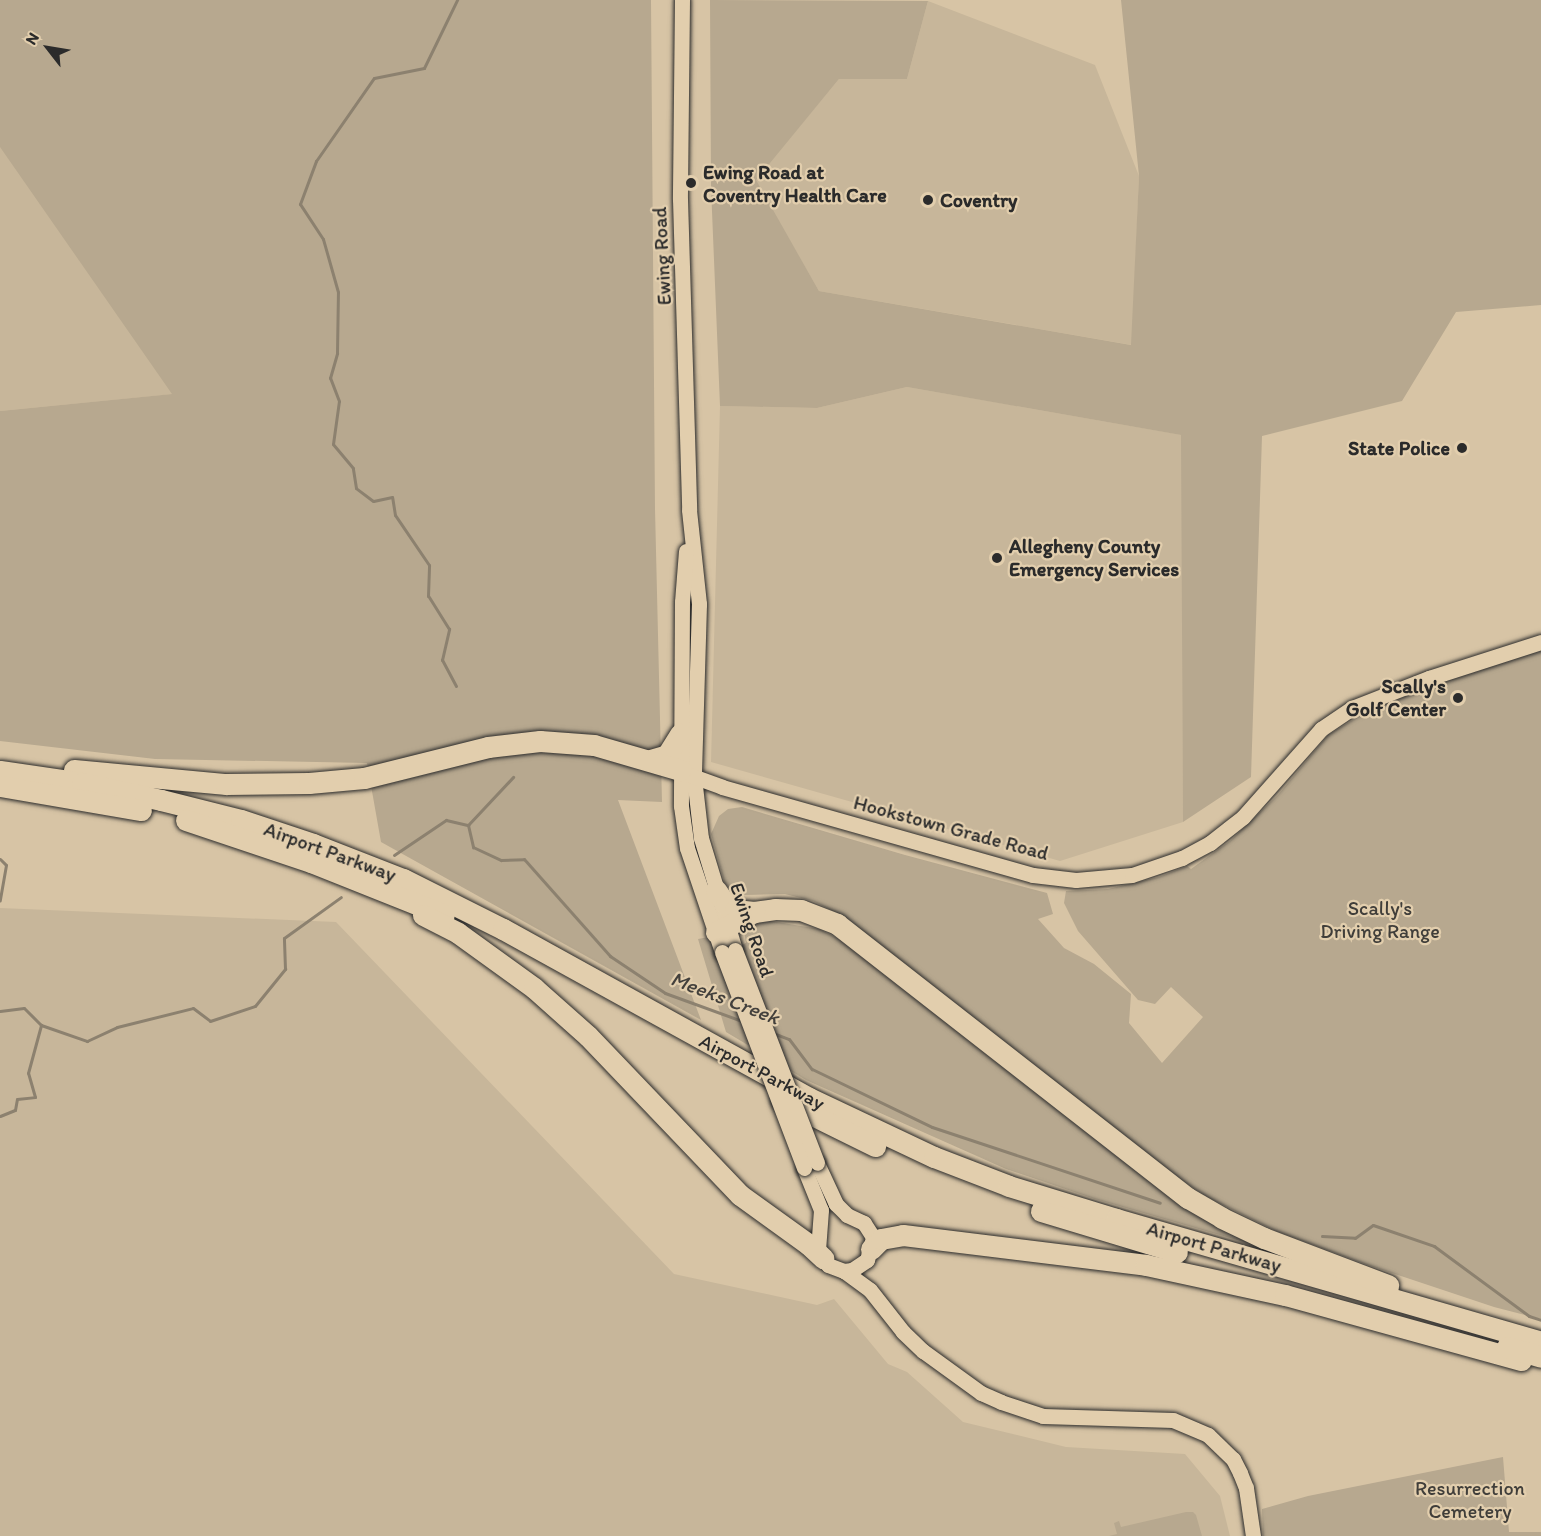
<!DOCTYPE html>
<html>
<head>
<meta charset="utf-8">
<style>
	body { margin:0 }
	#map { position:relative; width:1541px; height:1536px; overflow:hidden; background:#d7c4a5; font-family:Itim,sans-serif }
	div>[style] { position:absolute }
	.built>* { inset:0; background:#c7b69a }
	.green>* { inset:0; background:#b7a88f }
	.stream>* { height:3px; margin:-1.5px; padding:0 1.5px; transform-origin:1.5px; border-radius:1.5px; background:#8c816f }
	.roads { filter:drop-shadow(0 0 2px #2b2b2b) drop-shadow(0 0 2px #2b2b2b) }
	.minor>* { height:15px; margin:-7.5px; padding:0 7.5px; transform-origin:7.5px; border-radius:7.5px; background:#e2cead }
	.highway>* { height:21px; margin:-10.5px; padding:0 10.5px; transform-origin:10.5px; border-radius:10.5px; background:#e2cead }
	.bridges { filter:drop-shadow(0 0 2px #2b2b2b) drop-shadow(0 0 2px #2b2b2b) }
	.minor-bridge>* { height:15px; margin:-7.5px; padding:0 7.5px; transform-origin:7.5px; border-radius:7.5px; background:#e2cead }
	.dots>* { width:16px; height:16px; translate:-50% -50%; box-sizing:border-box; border:3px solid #e2cead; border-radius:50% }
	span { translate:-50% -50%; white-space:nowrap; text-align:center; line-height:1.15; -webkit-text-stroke:4.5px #e2cead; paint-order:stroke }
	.poi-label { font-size:20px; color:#2b2b2b; font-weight:700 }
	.left { translate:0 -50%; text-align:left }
	.right { translate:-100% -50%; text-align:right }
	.street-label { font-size:20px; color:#2b2b2b }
	.park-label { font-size:20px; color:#403e3a }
	.water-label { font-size:21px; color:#43403c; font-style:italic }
	.north { position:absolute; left:18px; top:18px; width:60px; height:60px; -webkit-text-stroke:4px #e2cead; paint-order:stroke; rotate:301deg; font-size:16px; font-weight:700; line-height:24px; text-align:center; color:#2b2b2b }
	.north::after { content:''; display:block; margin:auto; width:21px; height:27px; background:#2b2b2b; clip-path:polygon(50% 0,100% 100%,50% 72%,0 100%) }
</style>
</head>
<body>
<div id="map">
	<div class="built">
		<div style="clip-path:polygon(928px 1px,1095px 65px,1139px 176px,1132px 345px,819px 291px,755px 180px,839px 79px,907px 79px)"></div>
		<div style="clip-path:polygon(0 147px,3px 148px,173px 394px,0 411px)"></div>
		<div style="clip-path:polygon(907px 387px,1182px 435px,1183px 822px,1060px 861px,711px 762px,720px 406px,817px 408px)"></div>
		<div style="clip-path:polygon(0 908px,336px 922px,674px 1274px,817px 1305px,834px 1299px,888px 1364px,907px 1372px,963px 1422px,1066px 1447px,1185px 1454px,1220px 1496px,1230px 1536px,0 1536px)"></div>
	</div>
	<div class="green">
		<div style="clip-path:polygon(0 0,651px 0,655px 509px,662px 802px,618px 800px,701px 1020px,381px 842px,367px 763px,155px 759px,0 741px,0 411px,172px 394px,0 147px)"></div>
		<div style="clip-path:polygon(710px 0,928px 1px,907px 79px,839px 79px,756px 180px,819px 291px,1131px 345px,1139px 176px,1121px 0,1541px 0,1541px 305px,1456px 312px,1402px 401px,1262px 436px,1251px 777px,1183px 822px,1181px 435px,907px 387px,817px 408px,720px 406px,711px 187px)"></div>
		<div style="clip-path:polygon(1541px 650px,1541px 1319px,1494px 1307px,1365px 1264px,1276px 1231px,1207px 1197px,1174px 1175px,843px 916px,813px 901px,785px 894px,745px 895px,732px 891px,725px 884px,711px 834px,719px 816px,728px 809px,742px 807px,905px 855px,1047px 893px,1053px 914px,1038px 919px,1064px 948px,1094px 964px,1131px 994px,1129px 1023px,1162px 1063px,1203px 1017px,1171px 987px,1155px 1004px,1138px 1000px,1078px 931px,1064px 903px,1066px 891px,1108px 889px,1159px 877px,1187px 866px,1191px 869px,1230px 841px,1278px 795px,1328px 735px,1386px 700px)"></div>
		<div style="clip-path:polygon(771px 921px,819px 929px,849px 944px,1265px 1248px,1095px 1199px,1006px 1169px,806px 1080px,726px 1032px,698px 939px,709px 937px,719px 955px,746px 943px,744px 931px,749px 925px)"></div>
		<div style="clip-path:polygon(1503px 1457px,1509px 1532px,1541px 1532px,1541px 1536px,1263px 1536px,1262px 1509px,1308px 1496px)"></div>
		<div style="clip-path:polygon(1186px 1512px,1193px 1512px,1196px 1515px,1202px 1536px,1109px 1536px,1117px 1534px,1114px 1523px,1119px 1521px,1121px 1527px)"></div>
	</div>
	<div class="stream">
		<div style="left:456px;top:686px;width:30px;rotate:-118deg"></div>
		<div style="left:442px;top:660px;width:32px;rotate:-77deg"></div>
		<div style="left:449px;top:629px;width:39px;rotate:-122deg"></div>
		<div style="left:428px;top:596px;width:31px;rotate:-88deg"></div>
		<div style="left:429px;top:565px;width:60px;rotate:-124.2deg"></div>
		<div style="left:395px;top:515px;width:18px;rotate:-99deg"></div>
		<div style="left:392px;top:497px;width:19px;rotate:168deg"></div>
		<div style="left:373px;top:501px;width:21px;rotate:-143deg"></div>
		<div style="left:356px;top:488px;width:20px;rotate:-99deg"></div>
		<div style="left:353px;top:468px;width:31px;rotate:-130deg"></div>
		<div style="left:333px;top:444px;width:43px;rotate:-82.1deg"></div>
		<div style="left:339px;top:401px;width:25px;rotate:-111deg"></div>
		<div style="left:330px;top:378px;width:26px;rotate:-74deg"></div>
		<div style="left:337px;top:353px;width:61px;rotate:-89.1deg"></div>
		<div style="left:338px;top:292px;width:55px;rotate:-105.8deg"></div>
		<div style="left:323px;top:239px;width:42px;rotate:-123.3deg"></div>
		<div style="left:300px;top:204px;width:46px;rotate:-69.6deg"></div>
		<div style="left:316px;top:161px;width:101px;rotate:-55.1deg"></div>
		<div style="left:374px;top:78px;width:51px;rotate:-11.3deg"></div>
		<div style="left:424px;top:68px;width:76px;rotate:-64.1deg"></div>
		<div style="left:468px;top:825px;width:66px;rotate:-46.8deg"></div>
		<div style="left:394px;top:855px;width:63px;rotate:-33.9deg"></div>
		<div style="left:446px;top:820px;width:23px;rotate:13deg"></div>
		<div style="left:468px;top:825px;width:23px;rotate:77deg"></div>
		<div style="left:473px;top:847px;width:31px;rotate:25deg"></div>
		<div style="left:501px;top:860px;width:23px;rotate:-2deg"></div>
		<div style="left:524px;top:859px;width:130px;rotate:48.4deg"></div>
		<div style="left:610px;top:956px;width:66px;rotate:33.9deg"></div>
		<div style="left:665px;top:993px;width:82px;rotate:20deg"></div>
		<div style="left:0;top:859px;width:8px;rotate:45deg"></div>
		<div style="left:6px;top:865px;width:36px;rotate:100deg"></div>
		<div style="left:0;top:1011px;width:24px;rotate:-7deg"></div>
		<div style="left:24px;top:1008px;width:24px;rotate:45deg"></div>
		<div style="left:41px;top:1025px;width:49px;rotate:19.2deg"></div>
		<div style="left:87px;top:1041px;width:33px;rotate:-25deg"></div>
		<div style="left:117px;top:1027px;width:78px;rotate:-14deg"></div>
		<div style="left:193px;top:1008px;width:21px;rotate:37deg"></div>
		<div style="left:210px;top:1021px;width:47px;rotate:-18.4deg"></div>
		<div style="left:255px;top:1006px;width:48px;rotate:-51deg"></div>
		<div style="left:285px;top:969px;width:31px;rotate:-92deg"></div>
		<div style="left:284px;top:938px;width:70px;rotate:-35.7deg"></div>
		<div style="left:773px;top:1033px;width:17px;rotate:21deg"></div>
		<div style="left:789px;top:1039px;width:38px;rotate:53deg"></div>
		<div style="left:812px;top:1069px;width:133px;rotate:25.8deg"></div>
		<div style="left:932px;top:1127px;width:240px;rotate:18.4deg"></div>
		<div style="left:0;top:1116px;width:16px;rotate:-22deg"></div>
		<div style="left:15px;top:1110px;width:11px;rotate:-80deg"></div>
		<div style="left:17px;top:1099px;width:18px;rotate:-6deg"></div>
		<div style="left:35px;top:1097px;width:25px;rotate:-106deg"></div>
		<div style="left:28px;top:1073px;width:50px;rotate:-74.8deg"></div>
		<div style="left:1322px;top:1236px;width:33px;rotate:3deg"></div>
		<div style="left:1355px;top:1238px;width:22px;rotate:-36deg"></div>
		<div style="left:1373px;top:1225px;width:65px;rotate:19deg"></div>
		<div style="left:1434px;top:1246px;width:118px;rotate:36.4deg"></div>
		<div style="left:1529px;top:1316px;width:13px;rotate:18deg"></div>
	</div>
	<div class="roads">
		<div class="minor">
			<div style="left:682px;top:0;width:199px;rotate:90.6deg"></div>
			<div style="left:680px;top:199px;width:311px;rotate:88.3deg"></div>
			<div style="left:689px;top:510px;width:95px;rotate:83.9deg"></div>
			<div style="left:699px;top:604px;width:173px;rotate:91.7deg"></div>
			<div style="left:694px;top:777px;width:61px;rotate:83.5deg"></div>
			<div style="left:701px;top:838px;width:117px;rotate:73.1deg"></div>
			<div style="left:686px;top:551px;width:51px;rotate:94.5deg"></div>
			<div style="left:682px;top:602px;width:204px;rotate:90.3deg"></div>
			<div style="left:681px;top:806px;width:42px;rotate:81.9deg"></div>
			<div style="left:687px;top:848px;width:110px;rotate:71.4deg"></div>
			<div style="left:687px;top:774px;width:37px;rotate:20deg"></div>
			<div style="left:722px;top:787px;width:323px;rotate:15.8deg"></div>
			<div style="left:1033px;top:875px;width:43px;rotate:6.6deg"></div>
			<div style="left:1076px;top:880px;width:56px;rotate:-5.1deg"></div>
			<div style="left:1132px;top:875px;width:53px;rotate:-18.8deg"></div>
			<div style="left:1182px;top:858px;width:32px;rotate:-28deg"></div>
			<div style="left:1210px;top:843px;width:42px;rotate:-38.2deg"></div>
			<div style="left:1243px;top:817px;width:118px;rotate:-48.4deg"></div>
			<div style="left:1321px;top:729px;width:37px;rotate:-34deg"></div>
			<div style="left:1352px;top:708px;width:83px;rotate:-21.3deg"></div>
			<div style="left:1429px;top:678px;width:118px;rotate:-17.8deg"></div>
			<div style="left:804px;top:1168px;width:45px;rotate:68deg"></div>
			<div style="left:821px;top:1210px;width:40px;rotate:94.3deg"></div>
			<div style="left:818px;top:1250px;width:18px;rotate:56deg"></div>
			<div style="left:828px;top:1265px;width:17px;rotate:21deg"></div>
			<div style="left:844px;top:1271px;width:8px;rotate:-7deg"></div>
			<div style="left:852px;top:1270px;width:18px;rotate:-34deg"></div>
			<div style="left:867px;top:1260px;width:24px;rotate:-75deg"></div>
			<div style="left:873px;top:1237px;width:17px;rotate:-123deg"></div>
			<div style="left:864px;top:1223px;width:19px;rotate:-155deg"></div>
			<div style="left:847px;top:1215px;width:16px;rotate:-135deg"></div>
			<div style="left:836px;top:1204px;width:45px;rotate:-114.9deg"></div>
			<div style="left:844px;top:1271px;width:32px;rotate:36deg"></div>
			<div style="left:870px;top:1290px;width:53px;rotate:51.8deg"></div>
			<div style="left:903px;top:1332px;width:28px;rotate:44deg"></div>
			<div style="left:923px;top:1351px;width:72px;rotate:35.9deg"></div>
			<div style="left:981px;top:1393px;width:22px;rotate:24deg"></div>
			<div style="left:1001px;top:1402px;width:44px;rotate:18.4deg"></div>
			<div style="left:1043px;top:1416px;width:130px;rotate:1.8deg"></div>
			<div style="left:1173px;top:1420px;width:38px;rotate:23deg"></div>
			<div style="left:1208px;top:1435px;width:35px;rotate:44deg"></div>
			<div style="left:1233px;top:1459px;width:16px;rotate:63deg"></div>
			<div style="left:1240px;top:1473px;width:16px;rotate:68deg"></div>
			<div style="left:1246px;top:1488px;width:49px;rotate:81.7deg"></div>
		</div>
		<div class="highway">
			<div style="left:650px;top:760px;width:18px;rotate:-16deg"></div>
			<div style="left:667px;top:755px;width:25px;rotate:-58deg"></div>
			<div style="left:74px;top:770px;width:153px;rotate:5.3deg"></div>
			<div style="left:226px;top:784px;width:83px;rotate:-0.7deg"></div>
			<div style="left:309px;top:783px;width:55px;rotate:-5.2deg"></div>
			<div style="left:364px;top:778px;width:128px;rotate:-14deg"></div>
			<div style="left:488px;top:747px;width:52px;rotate:-6.6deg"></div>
			<div style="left:540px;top:741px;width:54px;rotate:4.2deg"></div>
			<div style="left:594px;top:745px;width:90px;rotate:16.2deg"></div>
			<div style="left:0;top:771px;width:83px;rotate:8.3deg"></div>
			<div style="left:82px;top:783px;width:81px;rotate:12.1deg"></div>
			<div style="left:161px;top:800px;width:82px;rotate:14deg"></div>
			<div style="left:241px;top:820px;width:76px;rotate:18.4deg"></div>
			<div style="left:313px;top:844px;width:97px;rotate:21.3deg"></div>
			<div style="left:403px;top:879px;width:112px;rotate:26.6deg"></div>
			<div style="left:503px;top:929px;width:350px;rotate:28.9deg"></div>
			<div style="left:809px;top:1098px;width:138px;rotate:25.3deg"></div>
			<div style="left:934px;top:1157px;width:80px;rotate:21.1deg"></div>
			<div style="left:1009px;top:1186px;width:112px;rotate:17.1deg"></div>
			<div style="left:1116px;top:1219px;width:442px;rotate:16.1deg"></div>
			<div style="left:0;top:786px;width:143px;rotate:9.7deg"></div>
			<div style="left:186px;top:820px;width:132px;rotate:18.6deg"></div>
			<div style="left:311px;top:862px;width:143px;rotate:21.7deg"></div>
			<div style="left:716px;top:890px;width:18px;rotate:56deg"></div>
			<div style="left:726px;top:905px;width:10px;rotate:29deg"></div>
			<div style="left:735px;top:910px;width:19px;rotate:6deg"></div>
			<div style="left:754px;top:912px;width:21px;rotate:-8deg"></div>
			<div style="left:775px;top:909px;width:26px;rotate:2deg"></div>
			<div style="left:801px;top:910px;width:39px;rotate:21deg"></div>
			<div style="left:837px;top:924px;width:445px;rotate:38deg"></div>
			<div style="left:1188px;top:1198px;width:39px;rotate:30deg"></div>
			<div style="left:1222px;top:1218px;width:47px;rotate:25.5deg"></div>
			<div style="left:1264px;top:1238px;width:133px;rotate:20.8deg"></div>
			<div style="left:423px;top:915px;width:39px;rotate:27deg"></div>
			<div style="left:458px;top:933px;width:94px;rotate:35.9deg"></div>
			<div style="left:534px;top:988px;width:72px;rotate:41.6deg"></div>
			<div style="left:588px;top:1036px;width:220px;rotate:46.3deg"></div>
			<div style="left:740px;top:1195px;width:84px;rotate:35.8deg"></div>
			<div style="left:808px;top:1244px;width:21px;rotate:43deg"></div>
			<div style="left:716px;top:932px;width:43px;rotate:-27.8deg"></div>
			<div style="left:782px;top:1100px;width:104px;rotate:26.3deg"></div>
			<div style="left:1041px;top:1211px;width:142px;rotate:16.8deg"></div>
			<div style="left:871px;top:1249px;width:14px;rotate:-45deg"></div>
			<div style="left:881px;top:1239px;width:22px;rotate:-10deg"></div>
			<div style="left:903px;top:1235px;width:245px;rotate:7deg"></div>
			<div style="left:1146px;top:1265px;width:142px;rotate:12.2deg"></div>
			<div style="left:1285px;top:1295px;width:245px;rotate:15.4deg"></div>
			<div style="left:1507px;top:1347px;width:35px;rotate:16deg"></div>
		</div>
	</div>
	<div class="bridges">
		<div class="minor-bridge">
			<div style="left:735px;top:950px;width:228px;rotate:68.9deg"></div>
			<div style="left:722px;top:952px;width:231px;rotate:69.2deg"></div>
		</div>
	</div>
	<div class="dots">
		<div style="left:691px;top:183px;background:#2b2b2b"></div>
		<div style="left:928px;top:200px;background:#2b2b2b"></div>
		<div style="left:1462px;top:448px;background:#2b2b2b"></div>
		<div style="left:997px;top:558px;background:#2b2b2b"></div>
		<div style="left:1458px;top:698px;background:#2b2b2b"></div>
	</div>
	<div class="poi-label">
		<span class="left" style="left:703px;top:184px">Ewing Road at<br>Coventry Health Care</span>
		<span class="left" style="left:940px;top:200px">Coventry</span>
		<span class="right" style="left:1450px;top:448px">State Police</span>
		<span class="left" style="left:1009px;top:558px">Allegheny County<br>Emergency Services</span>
		<span class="right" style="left:1446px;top:698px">Scally's<br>Golf Center</span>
	</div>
	<div class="street-label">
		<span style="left:662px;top:256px;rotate:-93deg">Ewing Road</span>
		<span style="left:951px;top:828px;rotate:15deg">Hookstown Grade Road</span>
		<span style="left:330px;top:852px;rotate:20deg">Airport Parkway</span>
		<span style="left:752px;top:930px;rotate:71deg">Ewing Road</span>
		<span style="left:762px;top:1072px;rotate:28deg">Airport Parkway</span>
		<span style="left:1214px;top:1247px;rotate:16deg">Airport Parkway</span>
	</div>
	<div class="park-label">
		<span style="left:1380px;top:920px">Scally's<br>Driving Range</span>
		<span style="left:1470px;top:1500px">Resurrection<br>Cemetery</span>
	</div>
	<div class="water-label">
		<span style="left:725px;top:998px;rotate:21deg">Meeks Creek</span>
	</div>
	<div class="north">N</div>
</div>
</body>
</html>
